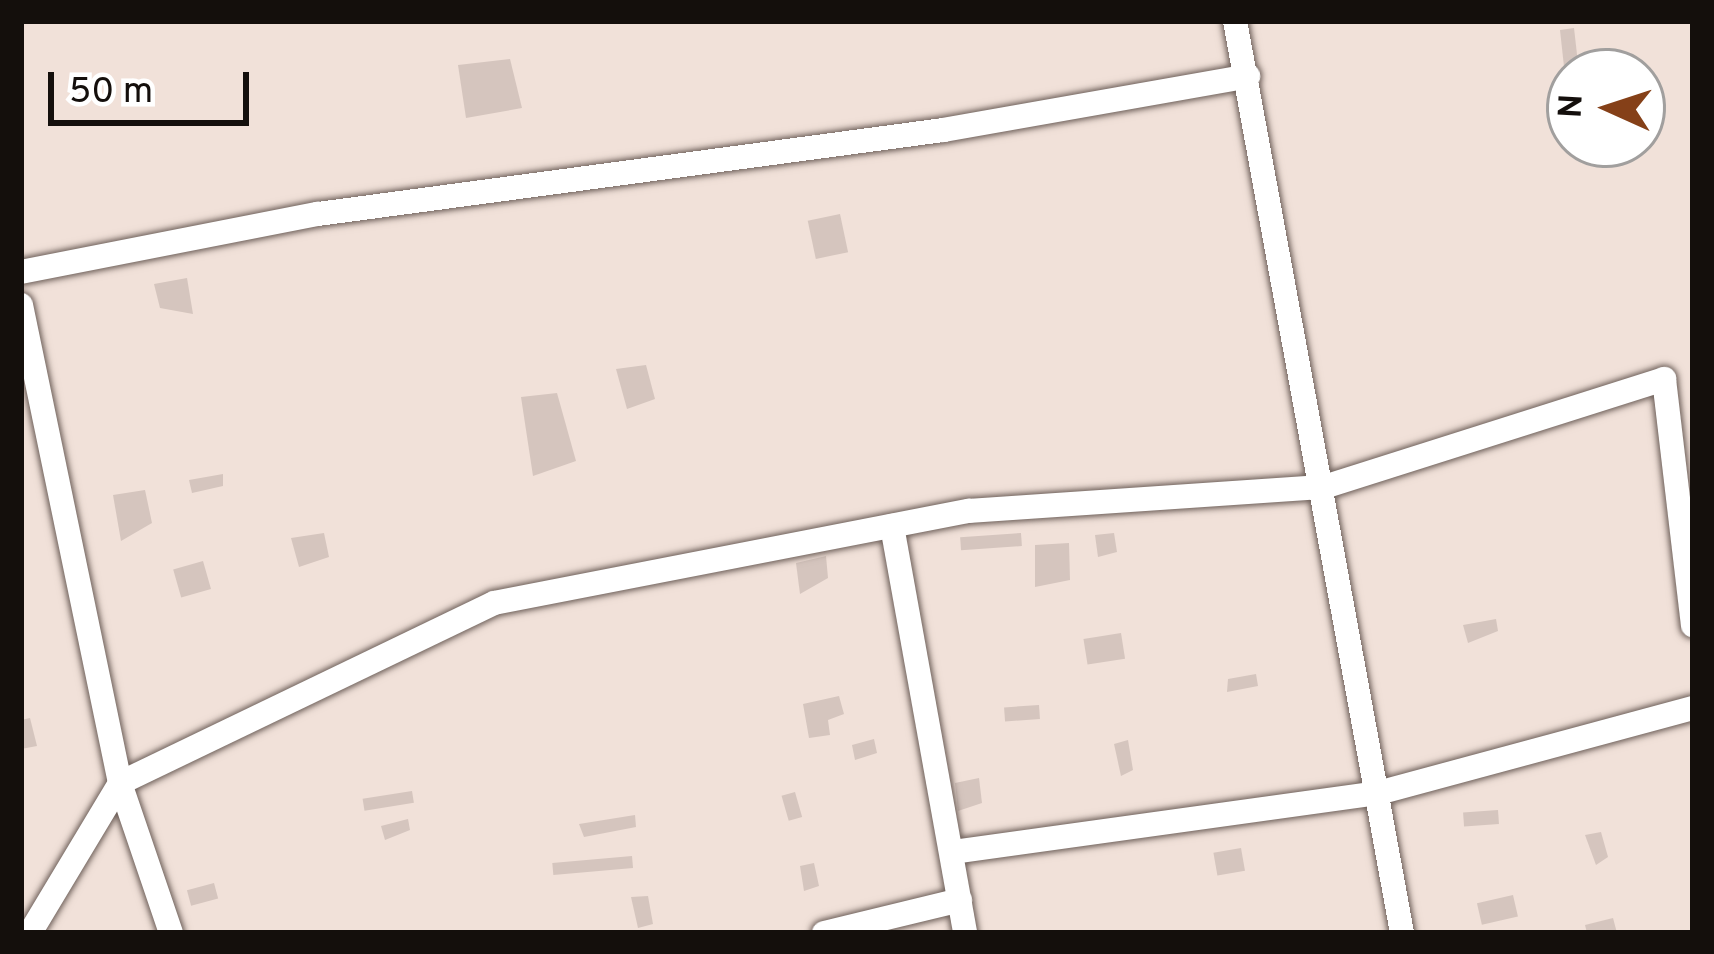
<!DOCTYPE html>
<html>
<head>
<meta charset="utf-8">
<style>
	body { margin:0 }
	#map { position:relative; width:1714px; height:954px; overflow:hidden; background:#f1e1d9; font-family:Overpass,sans-serif }
	div>[style] { position:absolute }
	.building>* { inset:0; background:#d5c5be; transform-origin:0 0 }
	.roads { filter:drop-shadow(0 0 3px #6e605a) drop-shadow(0 0 3px #6e605a) }
	.minor>* { height:24px; margin:-12px; padding:0 12px; transform-origin:12px; border-radius:12px; background:#fff }
	span { translate:-50% -50%; white-space:nowrap; text-align:center; line-height:1.15; -webkit-text-stroke:12px #fff; paint-order:stroke }
	.frame { position:absolute; inset:0; border:24px solid #140f0c; pointer-events:none }
	.north { position:absolute; left:1546px; top:48px; width:120px; height:120px; box-sizing:border-box; background:#fff; border:3px solid #a19f9e; border-radius:50%; rotate:273deg; font-size:33px; font-weight:700; line-height:48px; text-align:center; color:#140f0c }
	.north::after { content:''; display:block; margin:auto; width:42px; height:54px; background:#854018; clip-path:polygon(50% 0,100% 100%,50% 72%,0 100%) }
	.scale { position:absolute; left:48px; top:72px; width:201px; height:54px; box-sizing:border-box; border:6px solid #140f0c; border-top:0; padding-left:15px; font-size:36px; line-height:42px; white-space:nowrap; color:#140f0c; -webkit-text-stroke:9px #fff; paint-order:stroke }
</style>
</head>
<body>
<div id="map">
	<div class="building">
		<div style="clip-path:polygon(1574px 28px,1579px 72px,1566px 85px,1560px 30px)"></div>
		<div style="clip-path:polygon(510px 59px,522px 108px,466px 118px,458px 65px)"></div>
		<div style="left:840px;top:214px;width:39px;height:33px;rotate:78deg"></div>
		<div style="clip-path:polygon(187px 278px,193px 314px,160px 308px,154px 284px)"></div>
		<div style="clip-path:polygon(646px 365px,655px 399px,627px 409px,616px 369px)"></div>
		<div style="clip-path:polygon(557px 393px,576px 461px,533px 476px,521px 397px)"></div>
		<div style="clip-path:polygon(223px 474px,223px 486px,192px 493px,189px 480px)"></div>
		<div style="clip-path:polygon(145px 490px,152px 523px,121px 541px,113px 495px)"></div>
		<div style="clip-path:polygon(324px 533px,329px 557px,299px 567px,291px 538px)"></div>
		<div style="left:1021px;top:533px;width:13px;height:61px;rotate:86deg"></div>
		<div style="clip-path:polygon(1114px 533px,1117px 552px,1098px 557px,1095px 535px)"></div>
		<div style="clip-path:polygon(1069px 543px,1070px 580px,1035px 587px,1035px 545px)"></div>
		<div style="clip-path:polygon(826px 556px,828px 578px,800px 594px,796px 563px)"></div>
		<div style="left:203px;top:561px;width:29px;height:31px;rotate:74deg"></div>
		<div style="clip-path:polygon(1496px 619px,1498px 631px,1468px 643px,1463px 625px)"></div>
		<div style="left:1121px;top:633px;width:26px;height:38px;rotate:81deg"></div>
		<div style="clip-path:polygon(1256px 674px,1258px 686px,1227px 692px,1228px 679px)"></div>
		<div style="clip-path:polygon(839px 696px,844px 714px,828px 720px,830px 735px,809px 738px,803px 704px)"></div>
		<div style="left:1039px;top:705px;width:14px;height:35px;rotate:86deg"></div>
		<div style="clip-path:polygon(30px 718px,37px 746px,21px 749px,21px 720px)"></div>
		<div style="clip-path:polygon(874px 739px,877px 753px,855px 760px,852px 745px)"></div>
		<div style="clip-path:polygon(1128px 740px,1133px 770px,1121px 776px,1114px 744px)"></div>
		<div style="clip-path:polygon(979px 778px,982px 803px,958px 811px,955px 783px)"></div>
		<div style="left:412px;top:791px;width:12px;height:50px;rotate:81deg"></div>
		<div style="left:795px;top:792px;width:26px;height:14px;rotate:74deg"></div>
		<div style="left:1498px;top:810px;width:14px;height:35px;rotate:86deg"></div>
		<div style="clip-path:polygon(635px 815px,636px 827px,584px 837px,579px 824px)"></div>
		<div style="clip-path:polygon(408px 819px,410px 830px,385px 840px,381px 826px)"></div>
		<div style="clip-path:polygon(1601px 832px,1608px 857px,1596px 865px,1585px 835px)"></div>
		<div style="left:1241px;top:848px;width:23px;height:28px;rotate:80deg"></div>
		<div style="left:632px;top:856px;width:12px;height:80px;rotate:85deg"></div>
		<div style="clip-path:polygon(814px 863px,819px 886px,804px 891px,800px 866px)"></div>
		<div style="left:214px;top:883px;width:16px;height:28px;rotate:75deg"></div>
		<div style="left:1513px;top:895px;width:22px;height:37px;rotate:77deg"></div>
		<div style="clip-path:polygon(648px 896px,653px 924px,638px 928px,631px 897px)"></div>
		<div style="clip-path:polygon(1613px 918px,1617px 933px,1587px 933px,1585px 925px)"></div>
	</div>
	<div class="roads">
		<div class="minor">
			<div style="left:1235px;top:21px;width:927px;rotate:79.62deg"></div>
			<div style="left:21px;top:272px;width:303px;rotate:-11.1deg"></div>
			<div style="left:318px;top:214px;width:631px;rotate:-7.65deg"></div>
			<div style="left:943px;top:130px;width:310px;rotate:-10deg"></div>
			<div style="left:21px;top:305px;width:488px;rotate:78.3deg"></div>
			<div style="left:120px;top:783px;width:158px;rotate:71.2deg"></div>
			<div style="left:892px;top:526px;width:413px;rotate:79.8deg"></div>
			<div style="left:953px;top:852px;width:429px;rotate:-7.9deg"></div>
			<div style="left:1378px;top:793px;width:326px;rotate:-15.1deg"></div>
			<div style="left:30px;top:933px;width:175px;rotate:-59deg"></div>
			<div style="left:120px;top:783px;width:415px;rotate:-25.7deg"></div>
			<div style="left:494px;top:603px;width:484px;rotate:-11deg"></div>
			<div style="left:969px;top:511px;width:356px;rotate:-3.9deg"></div>
			<div style="left:1324px;top:487px;width:357px;rotate:-17.6deg"></div>
			<div style="left:1664px;top:379px;width:248px;rotate:83.3deg"></div>
			<div style="left:824px;top:933px;width:140px;rotate:-13.6deg"></div>
		</div>
	</div>
	<div class="frame"></div>
	<div class="north">N</div>
	<div class="scale">50 m</div>
</div>
</body>
</html>
